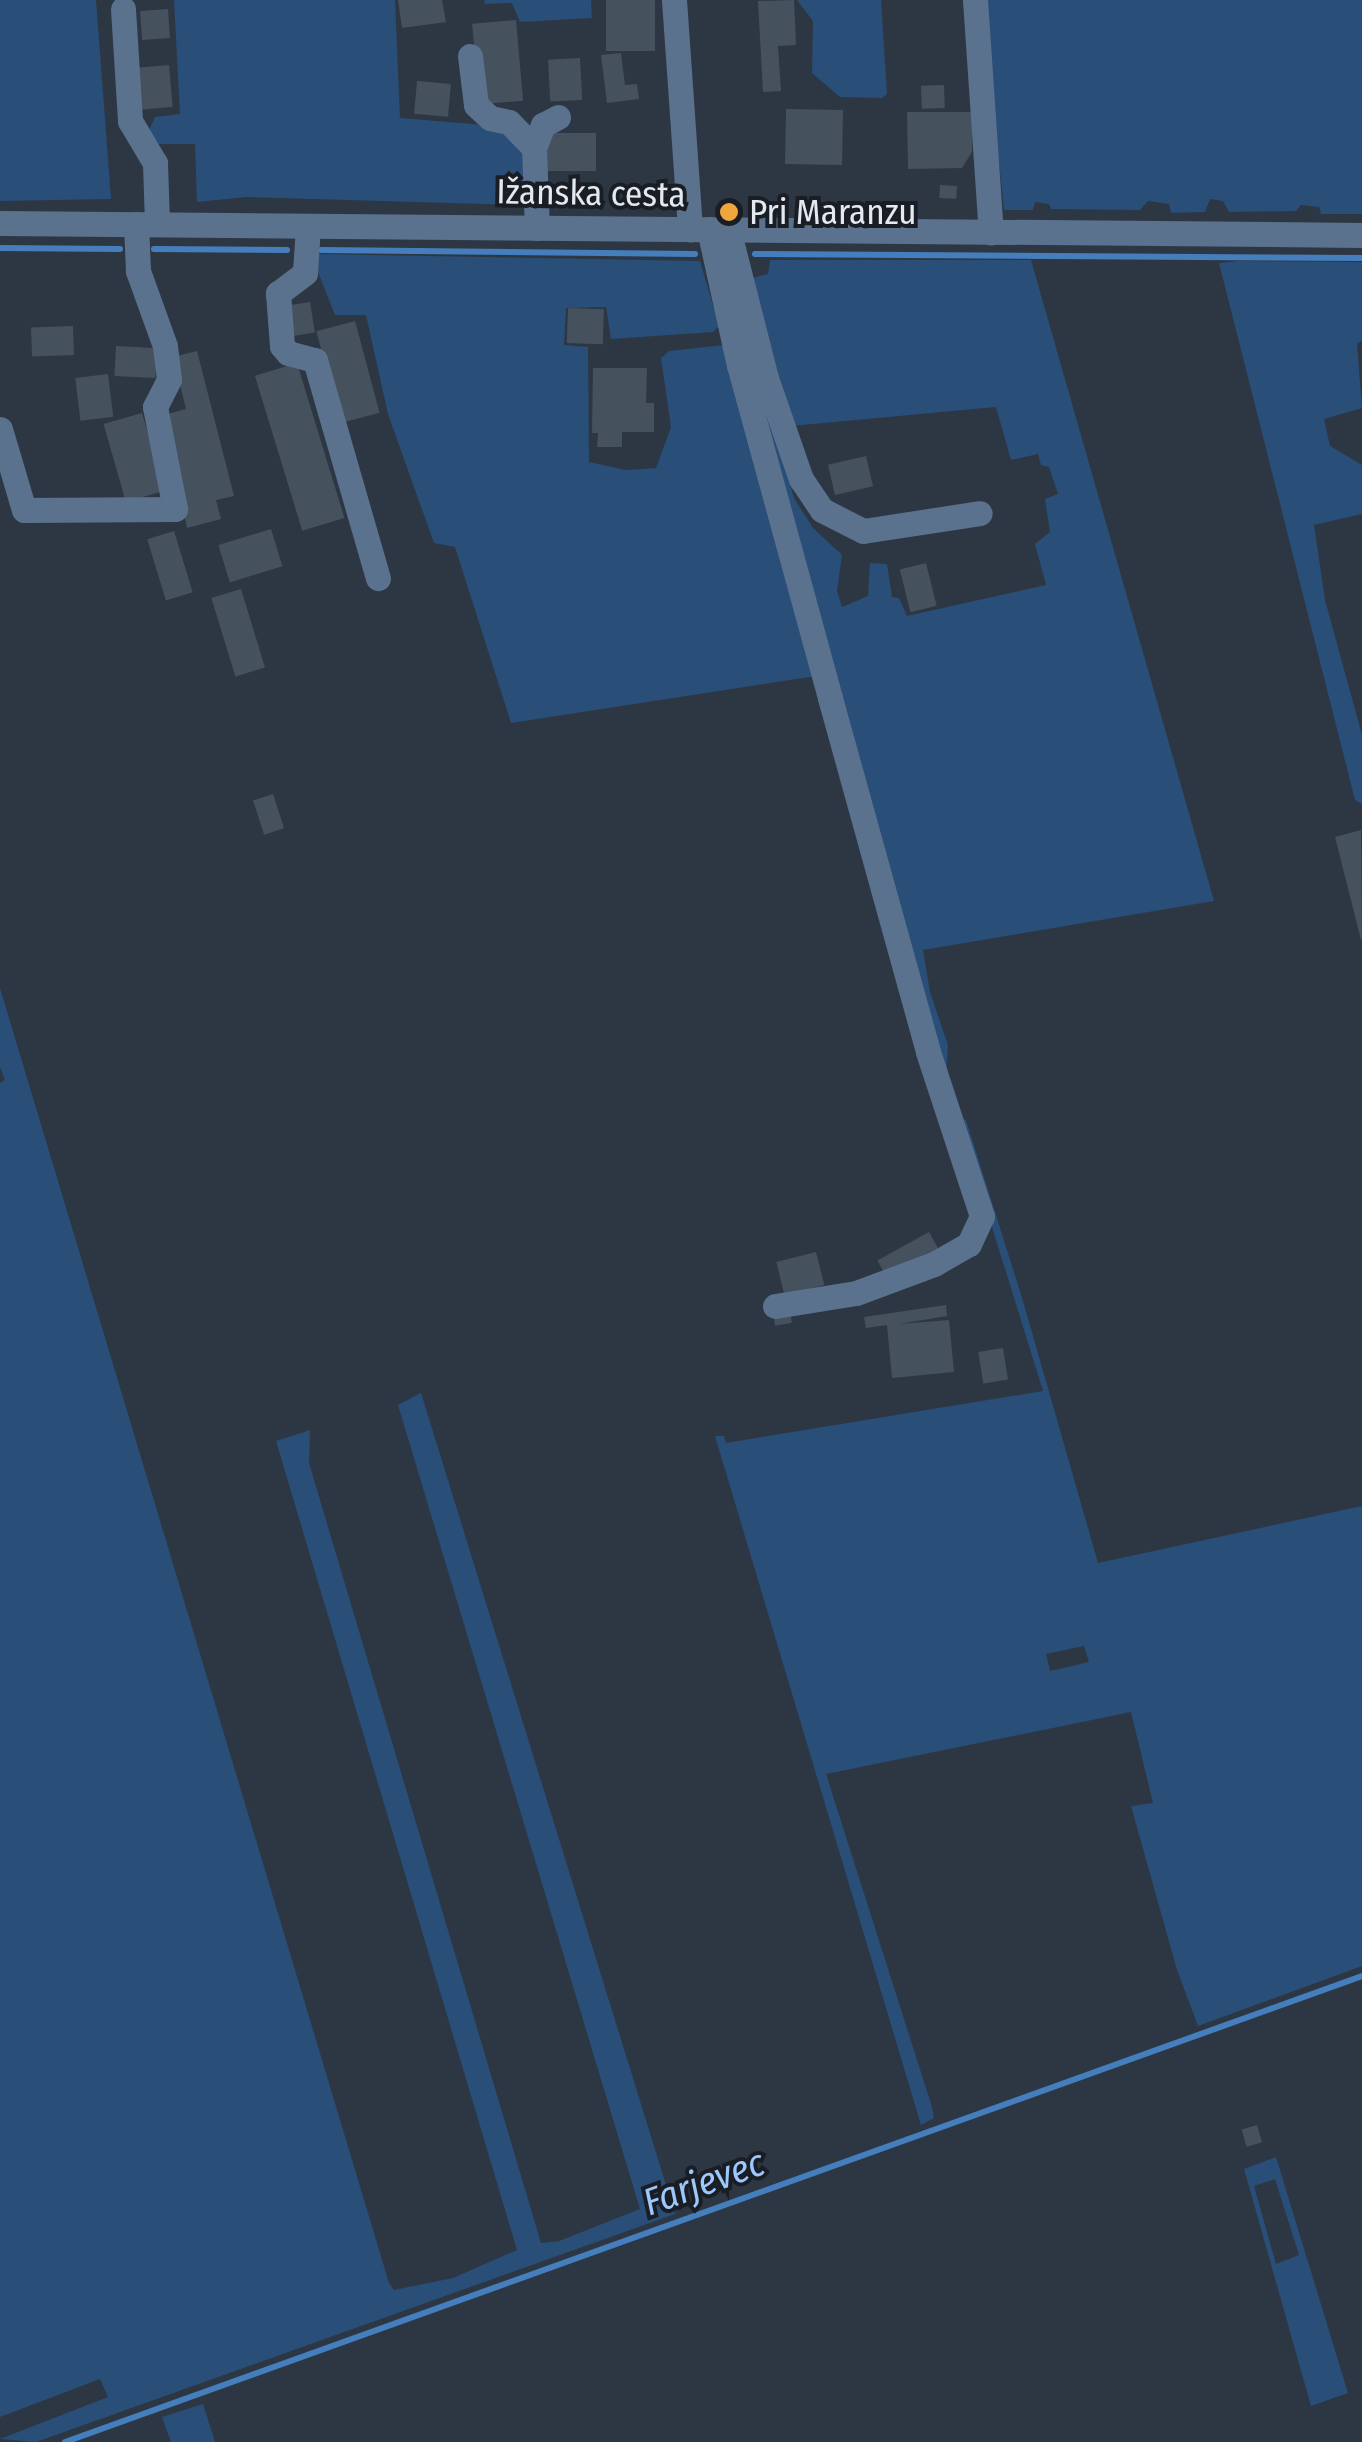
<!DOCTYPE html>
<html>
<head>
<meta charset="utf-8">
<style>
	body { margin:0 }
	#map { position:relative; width:1362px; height:2442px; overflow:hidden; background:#2d3744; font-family:"Fira Sans Condensed",sans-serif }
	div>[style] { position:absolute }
	.green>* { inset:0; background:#294e78 }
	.stream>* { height:6px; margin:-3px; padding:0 3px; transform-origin:3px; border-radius:3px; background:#457ebd }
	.building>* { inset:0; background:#46515e; transform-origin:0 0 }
	.minor>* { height:25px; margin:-12.5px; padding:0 12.5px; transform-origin:12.5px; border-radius:12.5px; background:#5a728d }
	.dots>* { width:28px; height:28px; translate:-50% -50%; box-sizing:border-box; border:5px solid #1a1e24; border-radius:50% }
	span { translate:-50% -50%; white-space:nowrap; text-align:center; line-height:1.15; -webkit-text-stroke:8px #1a1e24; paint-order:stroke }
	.street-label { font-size:35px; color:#e3e9f1 }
	.poi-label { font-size:35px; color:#e3e9f1 }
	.left { translate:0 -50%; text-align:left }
	.water-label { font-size:38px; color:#9cc8fc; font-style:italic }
</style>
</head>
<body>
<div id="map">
	<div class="green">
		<div style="clip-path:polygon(0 0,96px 0,111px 199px,0 201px)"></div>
		<div style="clip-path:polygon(174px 0,395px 0,400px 118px,497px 126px,521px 141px,528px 190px,522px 205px,246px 197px,197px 202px,195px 144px,158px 144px,146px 137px,155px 117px,180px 114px)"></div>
		<div style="clip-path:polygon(484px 0,591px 0,592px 18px,520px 22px,512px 3px,485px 4px)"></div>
		<div style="clip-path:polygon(797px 0,881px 0,887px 94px,882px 98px,840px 97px,812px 73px,813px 21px)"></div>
		<div style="clip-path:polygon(982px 0,1362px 0,1362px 214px,1321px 214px,1319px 207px,1301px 205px,1296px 211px,1229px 212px,1223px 201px,1210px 199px,1205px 212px,1171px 213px,1169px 204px,1148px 201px,1140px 210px,1051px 209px,1049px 204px,1035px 202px,1033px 210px,1004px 210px)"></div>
		<div style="clip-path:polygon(317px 254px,700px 261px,719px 326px,713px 332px,611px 339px,606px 307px,566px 308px,564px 345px,588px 347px,589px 462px,626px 470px,656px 468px,671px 427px,661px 358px,669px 351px,724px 345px,816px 676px,511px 723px,455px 547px,434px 543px,419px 501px,388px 414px,366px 315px,335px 315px,314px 262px)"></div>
		<div style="clip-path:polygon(770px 260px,1031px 260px,1214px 901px,923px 950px,930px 992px,948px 1045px,946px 1077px,759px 417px,769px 413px,794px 498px,813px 528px,842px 555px,837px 591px,842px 607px,868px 596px,870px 563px,887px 564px,892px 597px,899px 598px,907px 616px,1046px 585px,1035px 544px,1050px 532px,1045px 499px,1058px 494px,1049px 467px,1041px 465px,1038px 454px,1011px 460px,996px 407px,791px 426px,749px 279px,768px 274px)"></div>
		<div style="clip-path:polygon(1239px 261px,1362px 262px,1362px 340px,1357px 344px,1362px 408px,1324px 419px,1330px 446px,1362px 465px,1362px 514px,1314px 525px,1325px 600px,1362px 735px,1362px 804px,1355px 800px,1219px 263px)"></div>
		<div style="clip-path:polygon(0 988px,389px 2283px,394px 2290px,453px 2278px,517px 2250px,276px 1441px,310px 1430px,309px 1463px,541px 2243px,559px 2241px,640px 2209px,398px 1405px,421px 1393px,675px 2214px,36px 2442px,0 2439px,108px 2397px,100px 2379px,0 2417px,0 1083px,5px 1080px,0 1067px)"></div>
		<div style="clip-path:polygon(evenodd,958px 1118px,966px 1120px,1023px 1301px,1098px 1563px,1362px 1506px,1362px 1966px,1198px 2026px,1177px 1970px,1131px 1806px,1153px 1803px,1131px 1712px,826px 1774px,932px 2107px,934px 2118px,921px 2125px,715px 1436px,724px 1436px,726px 1443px,1043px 1391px,958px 1118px,1084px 1646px,1089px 1662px,1050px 1671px,1046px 1654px,1084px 1646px)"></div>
		<div style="clip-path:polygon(evenodd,1276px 2157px,1348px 2393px,1311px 2406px,1244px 2169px,1276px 2157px,1275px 2179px,1299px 2255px,1276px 2264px,1254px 2186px,1275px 2179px)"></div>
		<div style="clip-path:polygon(203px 2404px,215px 2442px,171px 2442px,162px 2417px)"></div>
	</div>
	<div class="stream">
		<div style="left:0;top:248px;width:120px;rotate:0.5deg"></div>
		<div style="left:154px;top:249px;width:133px;rotate:0.4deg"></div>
		<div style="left:321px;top:250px;width:374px;rotate:0.6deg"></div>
		<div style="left:755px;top:254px;width:607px;rotate:0.38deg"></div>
		<div style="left:65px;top:2442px;width:1378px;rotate:-19.76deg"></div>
	</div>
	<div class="building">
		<div style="clip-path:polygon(398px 0,442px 0,446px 22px,402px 28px)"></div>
		<div style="left:606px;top:0;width:49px;height:51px"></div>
		<div style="clip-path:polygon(794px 0,796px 45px,778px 46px,781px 91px,763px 92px,758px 1px)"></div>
		<div style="left:168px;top:9px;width:29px;height:28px;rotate:86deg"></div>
		<div style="left:516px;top:20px;width:81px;height:44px;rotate:85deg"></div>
		<div style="clip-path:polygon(621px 53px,625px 85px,637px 84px,639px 99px,607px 103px,601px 55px)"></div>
		<div style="left:580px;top:58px;width:42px;height:32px;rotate:87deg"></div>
		<div style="left:169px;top:65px;width:42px;height:35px;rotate:85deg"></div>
		<div style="left:417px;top:81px;width:34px;height:33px;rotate:5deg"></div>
		<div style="left:944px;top:85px;width:23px;height:23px;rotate:88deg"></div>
		<div style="left:786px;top:109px;width:57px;height:55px;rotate:1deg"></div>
		<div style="clip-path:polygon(907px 112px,972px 112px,972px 152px,962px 168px,908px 169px)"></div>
		<div style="left:541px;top:133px;width:55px;height:38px"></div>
		<div style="left:940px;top:185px;width:17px;height:13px;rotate:3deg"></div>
		<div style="left:310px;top:302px;width:31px;height:30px;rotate:81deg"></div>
		<div style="left:568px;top:308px;width:36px;height:35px;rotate:2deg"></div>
		<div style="left:355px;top:321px;width:95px;height:40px;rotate:75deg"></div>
		<div style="left:73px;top:326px;width:29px;height:42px;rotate:88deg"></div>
		<div style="left:116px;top:346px;width:41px;height:30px;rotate:3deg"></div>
		<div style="clip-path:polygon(197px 351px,234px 496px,216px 500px,221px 519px,187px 528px,164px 415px,186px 409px,173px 357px)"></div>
		<div style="left:297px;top:363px;width:162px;height:44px;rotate:73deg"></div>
		<div style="clip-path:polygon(593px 368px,647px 368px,646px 403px,654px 403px,654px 432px,622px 432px,622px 447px,597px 447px,598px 433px,592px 433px)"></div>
		<div style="left:108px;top:374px;width:43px;height:33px;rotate:83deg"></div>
		<div style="left:142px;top:413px;width:81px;height:40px;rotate:74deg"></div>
		<div style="left:866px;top:456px;width:31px;height:39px;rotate:77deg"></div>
		<div style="left:271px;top:529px;width:39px;height:55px;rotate:73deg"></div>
		<div style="left:174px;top:531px;width:64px;height:28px;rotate:73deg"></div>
		<div style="left:926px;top:563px;width:44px;height:27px;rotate:76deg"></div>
		<div style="left:241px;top:589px;width:82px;height:31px;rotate:73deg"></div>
		<div style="left:273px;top:794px;width:36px;height:21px;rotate:72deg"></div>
		<div style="clip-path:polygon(1361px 830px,1362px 940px,1361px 940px,1335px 837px)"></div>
		<div style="left:929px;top:1232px;width:23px;height:59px;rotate:61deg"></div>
		<div style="left:816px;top:1252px;width:34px;height:41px;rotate:76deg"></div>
		<div style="clip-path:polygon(946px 1305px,947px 1316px,899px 1324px,949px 1320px,954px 1372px,892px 1378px,887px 1325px,866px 1328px,864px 1317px)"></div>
		<div style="left:790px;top:1312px;width:11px;height:17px;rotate:80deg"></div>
		<div style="left:1003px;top:1348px;width:32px;height:25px;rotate:81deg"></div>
		<div style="left:1257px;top:2125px;width:18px;height:16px;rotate:74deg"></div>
	</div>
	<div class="minor">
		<div style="left:674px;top:0;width:230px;rotate:86deg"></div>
		<div style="left:975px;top:0;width:233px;rotate:86.1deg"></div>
		<div style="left:123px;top:9px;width:112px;rotate:86.4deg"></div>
		<div style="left:130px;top:121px;width:49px;rotate:59.2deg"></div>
		<div style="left:155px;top:163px;width:61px;rotate:88.1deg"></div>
		<div style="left:470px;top:56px;width:49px;rotate:83deg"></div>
		<div style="left:476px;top:105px;width:19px;rotate:43deg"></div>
		<div style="left:490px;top:118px;width:19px;rotate:12deg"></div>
		<div style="left:509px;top:122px;width:36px;rotate:46deg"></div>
		<div style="left:534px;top:148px;width:80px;rotate:87.9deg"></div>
		<div style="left:534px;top:148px;width:25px;rotate:-69deg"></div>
		<div style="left:543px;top:125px;width:17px;rotate:-28deg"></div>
		<div style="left:0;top:223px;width:1362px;rotate:0.5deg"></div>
		<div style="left:308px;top:226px;width:47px;rotate:93.7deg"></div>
		<div style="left:305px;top:273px;width:34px;rotate:143deg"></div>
		<div style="left:278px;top:293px;width:53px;rotate:85.7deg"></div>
		<div style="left:282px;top:346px;width:9px;rotate:49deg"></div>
		<div style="left:288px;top:353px;width:28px;rotate:15deg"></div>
		<div style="left:315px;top:360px;width:227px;rotate:73.9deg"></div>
		<div style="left:709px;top:229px;width:139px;rotate:77.6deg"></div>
		<div style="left:739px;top:365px;width:345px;rotate:74.7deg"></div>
		<div style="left:830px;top:698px;width:367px;rotate:74.5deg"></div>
		<div style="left:928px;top:1052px;width:173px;rotate:71.8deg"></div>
		<div style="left:982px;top:1216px;width:31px;rotate:115deg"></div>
		<div style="left:969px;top:1244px;width:40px;rotate:150.3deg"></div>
		<div style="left:934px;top:1264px;width:83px;rotate:159.6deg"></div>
		<div style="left:856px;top:1293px;width:82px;rotate:170.9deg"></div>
		<div style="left:728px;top:229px;width:154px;rotate:75.7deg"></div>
		<div style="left:766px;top:378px;width:107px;rotate:70.9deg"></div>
		<div style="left:801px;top:479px;width:37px;rotate:56deg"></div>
		<div style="left:822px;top:510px;width:46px;rotate:27.1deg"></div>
		<div style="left:863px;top:531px;width:118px;rotate:-8.7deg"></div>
		<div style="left:0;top:429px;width:84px;rotate:73.5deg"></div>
		<div style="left:24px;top:510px;width:151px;rotate:-0.4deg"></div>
		<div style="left:175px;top:509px;width:104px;rotate:-101.1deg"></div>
		<div style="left:155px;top:407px;width:31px;rotate:-63deg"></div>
		<div style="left:169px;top:379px;width:33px;rotate:-97deg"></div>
		<div style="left:165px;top:346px;width:80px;rotate:-109.8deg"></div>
		<div style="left:138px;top:271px;width:47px;rotate:-92.4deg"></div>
	</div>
	<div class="dots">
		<div style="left:729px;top:212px;background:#efa73d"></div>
	</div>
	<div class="street-label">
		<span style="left:591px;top:193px;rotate:1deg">Ižanska cesta</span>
	</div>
	<div class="poi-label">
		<span class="left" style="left:749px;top:212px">Pri Maranzu</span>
	</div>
	<div class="water-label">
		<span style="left:704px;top:2183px;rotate:-20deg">Farjevec</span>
	</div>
</div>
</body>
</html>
